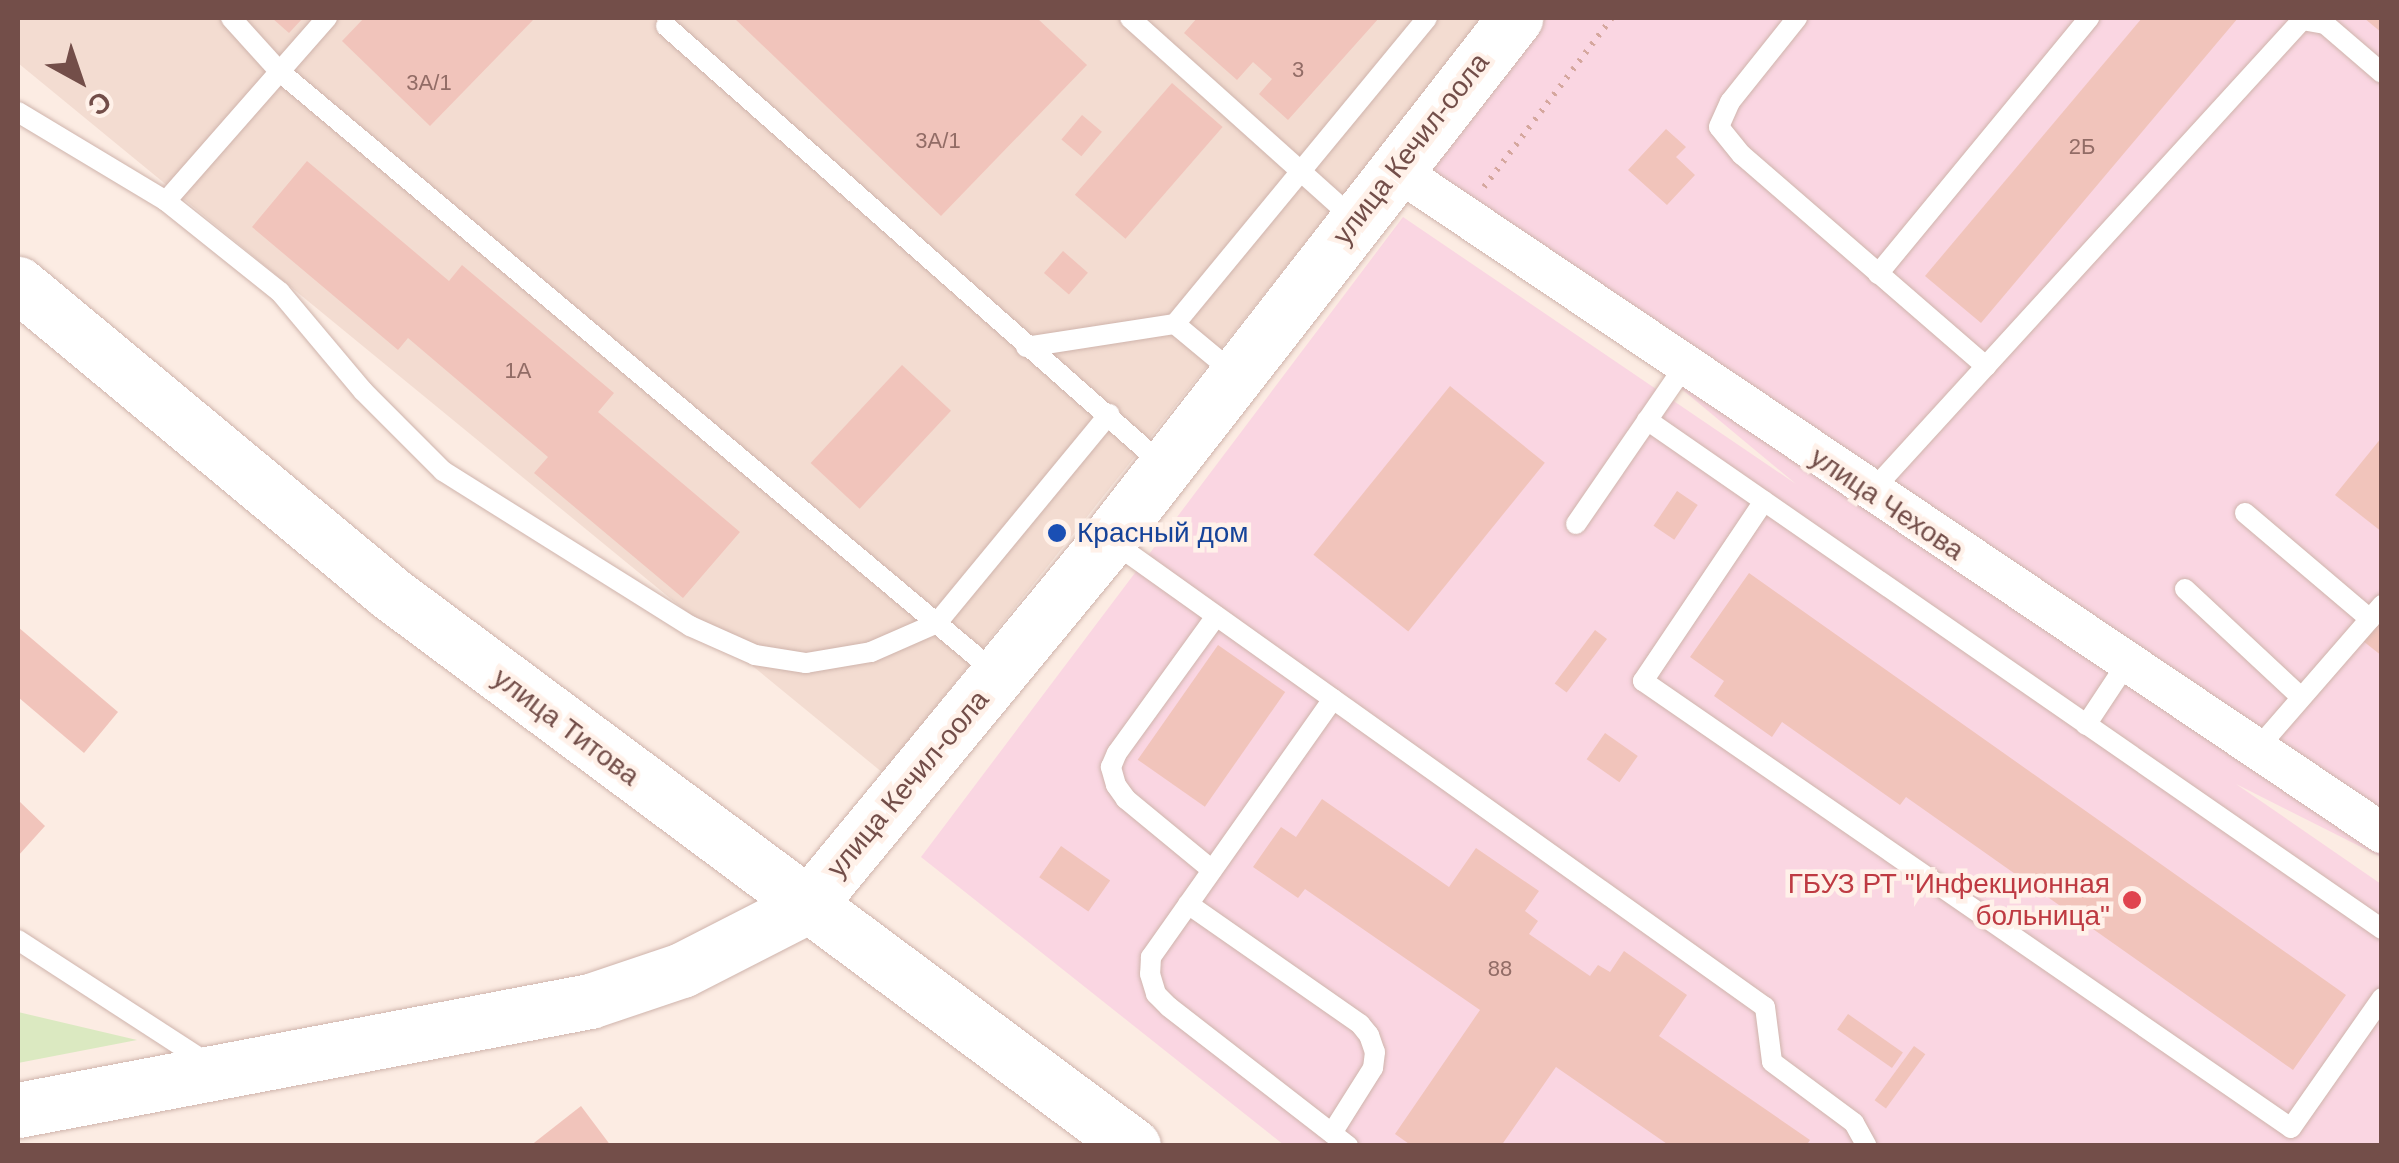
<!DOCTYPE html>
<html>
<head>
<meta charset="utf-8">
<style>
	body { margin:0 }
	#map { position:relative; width:2399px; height:1163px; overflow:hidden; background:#fcece3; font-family:Arial,sans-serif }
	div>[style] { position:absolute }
	.residential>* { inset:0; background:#f3dcd1 }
	.medical>* { inset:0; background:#fad6e2 }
	.green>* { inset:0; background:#dbe9c1 }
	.building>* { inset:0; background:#f1c4bb; transform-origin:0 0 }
	.path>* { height:6px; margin-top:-3px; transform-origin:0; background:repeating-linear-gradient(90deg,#d5a79e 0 2.5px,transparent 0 10.5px) }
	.roads { filter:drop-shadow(0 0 2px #cfb4ac) drop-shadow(0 0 2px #cfb4ac) }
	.lane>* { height:20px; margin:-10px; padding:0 10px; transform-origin:10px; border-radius:10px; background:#fff }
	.street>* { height:40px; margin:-20px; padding:0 20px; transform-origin:20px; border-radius:20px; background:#fff }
	.secondary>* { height:55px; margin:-27.5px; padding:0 27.5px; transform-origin:27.5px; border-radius:27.5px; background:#fff }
	.dots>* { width:28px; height:28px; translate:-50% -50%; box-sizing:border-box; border:5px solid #fff1e9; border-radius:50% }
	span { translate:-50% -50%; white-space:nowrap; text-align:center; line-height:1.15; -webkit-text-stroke:9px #fff1e9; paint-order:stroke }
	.number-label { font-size:22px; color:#926c66 }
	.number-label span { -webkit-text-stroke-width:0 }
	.street-label { font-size:28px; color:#734e49 }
	.transit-label { font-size:28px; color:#164399 }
	.left { translate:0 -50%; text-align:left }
	.health-label { font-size:28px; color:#be3a42 }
	.right { translate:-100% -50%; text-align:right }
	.frame { position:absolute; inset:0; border:20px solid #734e49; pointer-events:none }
	.north { position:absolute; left:30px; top:30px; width:100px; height:100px; -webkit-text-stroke:8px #fff1e9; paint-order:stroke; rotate:140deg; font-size:28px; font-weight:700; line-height:40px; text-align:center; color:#734e49 }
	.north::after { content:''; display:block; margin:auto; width:35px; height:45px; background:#734e49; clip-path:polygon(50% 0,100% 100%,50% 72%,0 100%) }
</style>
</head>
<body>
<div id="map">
	<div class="residential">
		<div style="clip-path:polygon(18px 18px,1484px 18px,883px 773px,18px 63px)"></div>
	</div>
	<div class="medical">
		<div style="clip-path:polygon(1544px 18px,2381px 18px,2381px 857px,2236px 784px,2381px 884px,2381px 1145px,1284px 1145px,921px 857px,1403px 217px,1796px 484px,1418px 170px)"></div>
	</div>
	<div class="green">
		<div style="clip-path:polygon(18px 1012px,137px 1040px,18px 1063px)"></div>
	</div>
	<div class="building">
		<div style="clip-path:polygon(272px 18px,303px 18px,289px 33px)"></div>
		<div style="clip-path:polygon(364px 18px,535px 18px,430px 126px,342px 41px)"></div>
		<div style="clip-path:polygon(734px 18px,1037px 18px,1087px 65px,941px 216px)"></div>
		<div style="clip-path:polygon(1197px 18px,1236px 20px,1379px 18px,1288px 120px,1259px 94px,1272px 79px,1253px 62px,1237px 80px,1184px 33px)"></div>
		<div style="clip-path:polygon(2142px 18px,2238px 18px,1981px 323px,1925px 276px)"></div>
		<div style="clip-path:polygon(2364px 18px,2382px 18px,2382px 33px)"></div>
		<div style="left:1172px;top:83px;width:67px;height:148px;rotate:41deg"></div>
		<div style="left:1082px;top:115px;width:26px;height:32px;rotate:40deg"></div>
		<div style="clip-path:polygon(1666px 129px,1686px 147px,1676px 157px,1695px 175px,1667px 205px,1628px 170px)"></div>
		<div style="clip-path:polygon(307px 161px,449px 281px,462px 265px,614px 393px,598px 412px,740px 532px,683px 598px,534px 473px,548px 457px,408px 338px,398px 350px,252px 227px)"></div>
		<div style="left:1063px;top:251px;width:33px;height:29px;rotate:41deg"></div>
		<div style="left:902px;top:365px;width:67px;height:134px;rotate:43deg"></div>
		<div style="left:1450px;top:386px;width:122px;height:217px;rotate:39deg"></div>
		<div style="clip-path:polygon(2382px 437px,2382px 532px,2335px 495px)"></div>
		<div style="left:1677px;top:491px;width:25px;height:42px;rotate:34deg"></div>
		<div style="clip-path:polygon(1749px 573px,2346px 995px,2293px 1070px,1906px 797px,1900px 805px,1782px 722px,1772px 737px,1714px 696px,1724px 681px,1690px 657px)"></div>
		<div style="clip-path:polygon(2382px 618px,2382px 656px,2363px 641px)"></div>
		<div style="clip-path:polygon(18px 627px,118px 712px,84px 753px,18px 697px)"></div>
		<div style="left:1595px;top:630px;width:15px;height:67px;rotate:37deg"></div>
		<div style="left:1218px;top:645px;width:82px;height:140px;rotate:35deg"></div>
		<div style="left:1605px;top:733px;width:40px;height:32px;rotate:35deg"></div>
		<div style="clip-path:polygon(1322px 799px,1449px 887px,1476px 848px,1539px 891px,1525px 911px,1538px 921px,1529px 934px,1590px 976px,1598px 965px,1610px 972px,1624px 951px,1687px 995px,1659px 1036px,1810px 1140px,1806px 1146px,1670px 1146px,1556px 1067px,1501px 1146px,1412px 1146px,1395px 1134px,1480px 1010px,1305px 889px,1298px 898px,1253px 867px,1281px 827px,1296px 837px)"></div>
		<div style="clip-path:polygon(18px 800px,45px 826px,18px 856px)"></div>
		<div style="left:1061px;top:846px;width:60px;height:38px;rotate:35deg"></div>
		<div style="left:1848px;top:1014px;width:67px;height:19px;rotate:35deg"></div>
		<div style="left:1914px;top:1046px;width:14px;height:67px;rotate:36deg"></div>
		<div style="clip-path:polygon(581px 1106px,611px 1146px,530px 1146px)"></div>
	</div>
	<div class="path">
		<div style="left:1484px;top:187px;width:212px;rotate:-52.9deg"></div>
	</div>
	<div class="roads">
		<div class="lane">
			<div style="left:231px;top:18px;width:72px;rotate:47.8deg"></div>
			<div style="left:279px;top:71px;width:938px;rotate:40.02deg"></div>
			<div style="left:1130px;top:18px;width:301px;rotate:41.9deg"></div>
			<div style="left:1797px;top:18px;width:107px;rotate:128.6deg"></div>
			<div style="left:1730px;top:102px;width:27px;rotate:114deg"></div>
			<div style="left:1719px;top:127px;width:36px;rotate:51deg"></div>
			<div style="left:1742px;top:155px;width:323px;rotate:40.9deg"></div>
			<div style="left:666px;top:26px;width:663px;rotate:41.45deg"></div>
			<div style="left:18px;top:112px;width:173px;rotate:31deg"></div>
			<div style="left:166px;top:201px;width:146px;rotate:38.6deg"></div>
			<div style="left:280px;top:292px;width:129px;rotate:50deg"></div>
			<div style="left:363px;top:391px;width:113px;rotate:45deg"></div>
			<div style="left:443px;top:471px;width:292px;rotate:32.1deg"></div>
			<div style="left:690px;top:626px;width:71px;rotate:24deg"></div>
			<div style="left:755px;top:655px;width:52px;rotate:8.9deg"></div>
			<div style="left:806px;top:663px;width:66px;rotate:-9.6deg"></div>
			<div style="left:871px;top:652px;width:72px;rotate:-23.7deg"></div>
			<div style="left:937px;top:623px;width:271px;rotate:-50.5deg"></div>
			<div style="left:166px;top:201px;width:244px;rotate:-48.7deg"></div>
			<div style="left:1878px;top:274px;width:332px;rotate:-50.5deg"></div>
			<div style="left:1175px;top:324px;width:77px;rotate:39.7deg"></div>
			<div style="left:1026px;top:347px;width:151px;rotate:-8.8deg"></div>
			<div style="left:1175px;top:324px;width:396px;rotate:-50.5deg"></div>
			<div style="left:1647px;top:420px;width:894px;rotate:34.7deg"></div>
			<div style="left:1870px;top:493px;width:641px;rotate:-47.59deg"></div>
			<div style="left:2302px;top:20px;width:23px;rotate:10deg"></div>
			<div style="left:2325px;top:24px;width:75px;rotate:40.7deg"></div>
			<div style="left:1764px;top:501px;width:217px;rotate:123.9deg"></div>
			<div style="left:1643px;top:681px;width:787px;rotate:34.6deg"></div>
			<div style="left:2291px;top:1128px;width:159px;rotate:-55deg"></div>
			<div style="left:2245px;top:513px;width:164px;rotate:40.3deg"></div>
			<div style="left:1576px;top:524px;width:191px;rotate:-55.5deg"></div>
			<div style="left:1110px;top:540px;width:804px;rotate:35.49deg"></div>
			<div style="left:1765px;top:1007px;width:55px;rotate:82.7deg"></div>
			<div style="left:1772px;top:1062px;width:102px;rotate:36.6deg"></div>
			<div style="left:1854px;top:1123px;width:26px;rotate:61deg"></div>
			<div style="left:2185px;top:589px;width:158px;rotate:43deg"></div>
			<div style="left:1333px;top:699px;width:316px;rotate:125.2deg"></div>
			<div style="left:1151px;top:957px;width:17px;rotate:93deg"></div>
			<div style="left:1150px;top:974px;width:21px;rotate:73deg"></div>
			<div style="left:1156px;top:994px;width:18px;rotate:45deg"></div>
			<div style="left:1169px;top:1007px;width:227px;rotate:37.8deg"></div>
			<div style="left:2086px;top:725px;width:74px;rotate:-56.5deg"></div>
			<div style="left:2257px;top:749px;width:191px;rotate:-49deg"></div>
			<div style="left:1212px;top:870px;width:112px;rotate:-140.5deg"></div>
			<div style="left:1126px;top:799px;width:17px;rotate:-126deg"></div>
			<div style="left:1116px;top:785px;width:19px;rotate:-106deg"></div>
			<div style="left:1111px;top:767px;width:15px;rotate:-67deg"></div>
			<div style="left:1117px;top:753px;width:169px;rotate:-54.1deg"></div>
			<div style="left:1188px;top:904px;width:210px;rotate:34.9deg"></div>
			<div style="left:1360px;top:1024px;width:14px;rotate:51deg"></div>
			<div style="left:1369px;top:1035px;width:18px;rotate:71deg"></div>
			<div style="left:1375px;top:1052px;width:16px;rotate:97deg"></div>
			<div style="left:1373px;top:1068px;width:77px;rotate:122.2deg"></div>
			<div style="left:18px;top:940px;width:228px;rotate:33deg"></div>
		</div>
		<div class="street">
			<div style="left:1395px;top:169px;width:1190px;rotate:33.93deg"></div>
		</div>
		<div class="secondary">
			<div style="left:18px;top:284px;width:484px;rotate:39.7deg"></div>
			<div style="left:390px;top:593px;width:926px;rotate:36.66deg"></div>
			<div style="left:18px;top:1110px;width:582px;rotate:-10.79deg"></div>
			<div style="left:590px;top:1001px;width:97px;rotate:-18.6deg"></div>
			<div style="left:682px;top:970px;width:140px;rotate:-27.1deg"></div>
			<div style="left:807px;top:906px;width:475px;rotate:-50.5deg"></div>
			<div style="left:1109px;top:539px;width:661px;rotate:-52.07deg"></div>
		</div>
	</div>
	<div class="dots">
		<div style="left:1057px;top:533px;background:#1a4fb4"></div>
		<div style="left:2132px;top:900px;background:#e0444e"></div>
	</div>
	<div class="number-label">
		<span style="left:1298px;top:70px">3</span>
		<span style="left:429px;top:83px">3А/1</span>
		<span style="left:938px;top:141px">3А/1</span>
		<span style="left:2082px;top:147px">2Б</span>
		<span style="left:518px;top:371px">1А</span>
		<span style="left:1500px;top:969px">88</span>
	</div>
	<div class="street-label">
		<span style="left:1411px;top:149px;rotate:-52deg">улица Кечил-оола</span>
		<span style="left:1887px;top:504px;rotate:34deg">улица Чехова</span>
		<span style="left:566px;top:727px;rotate:37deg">улица Титова</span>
		<span style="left:908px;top:784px;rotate:-50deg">улица Кечил-оола</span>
	</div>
	<div class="transit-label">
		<span class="left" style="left:1077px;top:533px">Красный дом</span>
	</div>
	<div class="health-label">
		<span class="right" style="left:2110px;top:900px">ГБУЗ РТ "Инфекционная<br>больница"</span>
	</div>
	<div class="frame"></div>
	<div class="north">С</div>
</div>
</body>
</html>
